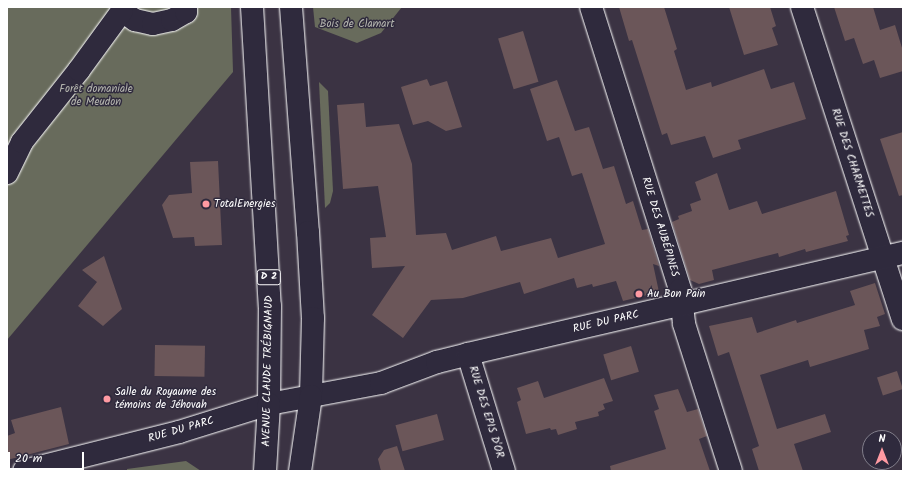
<!DOCTYPE html>
<html>
<head>
<meta charset="utf-8">
<style>
	body { margin:0 }
	#map { position:relative; width:910px; height:478px; overflow:hidden; background:#3b3343; font-family:Kalam,sans-serif }
	div>[style] { position:absolute }
	.green>* { inset:0; background:#686b5c }
	.building>* { inset:0; background:#6b5659; transform-origin:0 0 }
	.roads { filter:drop-shadow(0 0 1px #fff) drop-shadow(0 0 1px #fff) }
	.minor>* { height:22px; margin:-11px; padding:0 11px; transform-origin:11px; border-radius:11px; background:#2f2a3d }
	.primary>* { height:22px; margin:-11px; padding:0 11px; transform-origin:11px; border-radius:11px; background:#2f2a3d }
	.dots>* { width:11px; height:11px; translate:-50% -50%; box-sizing:border-box; border:2px solid #2f2a3d; border-radius:50% }
	span { translate:-50% -50%; white-space:nowrap; text-align:center; line-height:1.15; -webkit-text-stroke:3px #2f2a3d; paint-order:stroke }
	.shield-label span { padding:1px 3px; background:#2f2a3d; border:1px solid; border-radius:3px; -webkit-text-stroke-width:0 }
	.shield-label { font-size:10px; color:#fff; font-weight:700 }
	.park-label { font-size:11px; color:#b4b5ae }
	.street-label { font-size:11px; color:#fff }
	.poi-label { font-size:11px; color:#fff }
	.left { translate:0 -50%; text-align:left }
	.frame { position:absolute; inset:0; border:8px solid #fff; pointer-events:none }
	.north { position:absolute; left:862px; top:430px; width:40px; height:40px; box-sizing:border-box; background:#2f2a3d; border:1px solid #827f8b; border-radius:50%; rotate:0deg; font-size:11px; font-weight:700; line-height:16px; text-align:center; color:#fff }
	.north::after { content:''; display:block; margin:auto; width:14px; height:18px; background:#ff9aa2; clip-path:polygon(50% 0,100% 100%,50% 72%,0 100%) }
	.scale { position:absolute; left:8px; top:452px; width:76px; height:18px; box-sizing:border-box; border:2px solid #fff; border-top:0; padding-left:5px; font-size:12px; line-height:14px; white-space:nowrap; color:#fff; -webkit-text-stroke:3px #2f2a3d; paint-order:stroke }
</style>
</head>
<body>
<div id="map">
	<div class="green">
		<div style="clip-path:polygon(7px 7px,231px 7px,233px 72px,7px 340px)"></div>
		<div style="clip-path:polygon(313px 7px,402px 7px,381px 33px,357px 43px,315px 27px)"></div>
		<div style="clip-path:polygon(319px 82px,328px 91px,333px 191px,330px 203px,325px 208px)"></div>
		<div style="clip-path:polygon(186px 461px,201px 471px,127px 471px,127px 469px)"></div>
	</div>
	<div class="building">
		<div style="clip-path:polygon(619px 7px,664px 7px,677px 49px,674px 51px,686px 90px,711px 82px,712px 87px,764px 69px,771px 89px,794px 82px,806px 119px,738px 140px,741px 149px,713px 158px,705px 136px,671px 145px,667px 133px,662px 135px,632px 40px,629px 41px)"></div>
		<div style="clip-path:polygon(729px 7px,770px 7px,776px 26px,772px 28px,778px 45px,744px 55px)"></div>
		<div style="clip-path:polygon(834px 7px,873px 7px,880px 30px,895px 25px,903px 51px,903px 71px,880px 78px,874px 60px,863px 64px,854px 38px,845px 41px)"></div>
		<div style="left:523px;top:31px;width:53px;height:26px;rotate:73deg"></div>
		<div style="clip-path:polygon(427px 79px,430px 86px,447px 81px,462px 127px,446px 131px,428px 121px,413px 125px,401px 87px)"></div>
		<div style="clip-path:polygon(557px 80px,575px 131px,589px 127px,603px 169px,614px 166px,626px 204px,633px 201px,642px 230px,648px 229px,659px 266px,653px 264px,659px 292px,623px 301px,616px 281px,593px 287px,592px 284px,577px 288px,574px 278px,524px 294px,520px 282px,463px 298px,431px 300px,403px 338px,372px 315px,405px 266px,372px 268px,370px 238px,386px 237px,378px 186px,343px 189px,337px 105px,364px 103px,366px 127px,399px 124px,412px 164px,416px 235px,446px 233px,452px 250px,496px 236px,501px 251px,551px 238px,558px 258px,605px 244px,582px 173px,572px 176px,559px 137px,547px 141px,530px 89px)"></div>
		<div style="clip-path:polygon(903px 132px,903px 195px,899px 196px,880px 139px)"></div>
		<div style="clip-path:polygon(218px 161px,222px 245px,195px 246px,194px 237px,173px 238px,162px 205px,169px 195px,192px 193px,190px 162px)"></div>
		<div style="clip-path:polygon(717px 173px,729px 210px,757px 201px,762px 214px,836px 191px,849px 235px,846px 236px,848px 241px,806px 252px,805px 249px,779px 257px,778px 253px,712px 270px,714px 280px,699px 284px,690px 280px,672px 222px,679px 219px,678px 216px,692px 211px,690px 204px,701px 200px,695px 182px)"></div>
		<div style="clip-path:polygon(104px 256px,122px 309px,103px 326px,78px 306px,97px 282px,82px 270px)"></div>
		<div style="clip-path:polygon(875px 283px,885px 314px,877px 317px,880px 326px,864px 330px,869px 349px,810px 367px,808px 360px,760px 375px,777px 429px,825px 414px,831px 432px,794px 444px,803px 471px,759px 471px,752px 449px,759px 446px,729px 352px,718px 356px,709px 326px,752px 317px,757px 333px,796px 320px,797px 323px,855px 305px,850px 291px)"></div>
		<div style="left:155px;top:345px;width:50px;height:31px;rotate:1deg"></div>
		<div style="left:631px;top:346px;width:27px;height:29px;rotate:73deg"></div>
		<div style="left:897px;top:371px;width:19px;height:21px;rotate:72deg"></div>
		<div style="clip-path:polygon(604px 378px,613px 401px,603px 404px,605px 409px,598px 412px,599px 416px,575px 422px,577px 429px,558px 435px,556px 429px,551px 430px,550px 428px,526px 434px,517px 402px,521px 400px,517px 388px,538px 381px,544px 398px)"></div>
		<div style="clip-path:polygon(678px 389px,687px 412px,698px 409px,707px 436px,699px 439px,710px 471px,611px 471px,610px 466px,666px 449px,654px 411px,659px 409px,654px 395px)"></div>
		<div style="clip-path:polygon(61px 407px,69px 444px,7px 460px,7px 436px,15px 433px,11px 420px)"></div>
		<div style="left:437px;top:414px;width:27px;height:43px;rotate:75deg"></div>
		<div style="clip-path:polygon(397px 446px,405px 471px,381px 471px,378px 459px,384px 450px)"></div>
	</div>
	<div class="roads">
		<div class="minor">
			<div style="left:591px;top:7px;width:297px;rotate:72.5deg"></div>
			<div style="left:680px;top:290px;width:34px;rotate:83deg"></div>
			<div style="left:684px;top:324px;width:154px;rotate:72.3deg"></div>
			<div style="left:802px;top:7px;width:328px;rotate:72.1deg"></div>
			<div style="left:122px;top:11px;width:16px;rotate:35deg"></div>
			<div style="left:135px;top:20px;width:18px;rotate:13deg"></div>
			<div style="left:153px;top:24px;width:19px;rotate:-12deg"></div>
			<div style="left:172px;top:20px;width:16px;rotate:-30deg"></div>
			<div style="left:186px;top:12px;width:5px;rotate:-90deg"></div>
			<div style="left:7px;top:173px;width:34px;rotate:-64deg"></div>
			<div style="left:22px;top:142px;width:92px;rotate:-51.6deg"></div>
			<div style="left:79px;top:70px;width:73px;rotate:-53.9deg"></div>
			<div style="left:468px;top:354px;width:122px;rotate:72.9deg"></div>
			<div style="left:24px;top:471px;width:160px;rotate:-14.1deg"></div>
			<div style="left:179px;top:432px;width:94px;rotate:-17.3deg"></div>
			<div style="left:269px;top:404px;width:114px;rotate:-10.6deg"></div>
			<div style="left:381px;top:383px;width:60px;rotate:-20.6deg"></div>
			<div style="left:437px;top:362px;width:32px;rotate:-14deg"></div>
			<div style="left:468px;top:354px;width:447px;rotate:-13.1deg"></div>
		</div>
		<div class="primary">
			<div style="left:252px;top:7px;width:300px;rotate:86.6deg"></div>
			<div style="left:270px;top:306px;width:98px;rotate:90.6deg"></div>
			<div style="left:269px;top:404px;width:67px;rotate:93.4deg"></div>
			<div style="left:291px;top:7px;width:226px;rotate:85.7deg"></div>
			<div style="left:308px;top:232px;width:86px;rotate:86.7deg"></div>
			<div style="left:313px;top:318px;width:78px;rotate:91.5deg"></div>
			<div style="left:311px;top:396px;width:76px;rotate:98.3deg"></div>
		</div>
	</div>
	<div class="dots">
		<div style="left:206px;top:204px;background:#ff9aa2"></div>
		<div style="left:639px;top:294px;background:#ff9aa2"></div>
		<div style="left:107px;top:399px;background:#ff9aa2"></div>
	</div>
	<div class="shield-label">
		<span style="left:269px;top:277px">D 2</span>
	</div>
	<div class="park-label">
		<span style="left:357px;top:24px">Bois de Clamart</span>
		<span style="left:96px;top:96px">Forêt domaniale<br>de Meudon</span>
	</div>
	<div class="street-label">
		<span style="left:852px;top:163px;rotate:72deg">RUE DES CHARMETTES</span>
		<span style="left:660px;top:227px;rotate:73deg">RUE DES AUBÉPINES</span>
		<span style="left:606px;top:322px;rotate:-13deg">RUE DU PARC</span>
		<span style="left:268px;top:371px;rotate:-89deg">AVENUE CLAUDE TRÉBIGNAUD</span>
		<span style="left:486px;top:412px;rotate:73deg">RUE DES EPIS D'OR</span>
		<span style="left:181px;top:430px;rotate:-16deg">RUE DU PARC</span>
	</div>
	<div class="poi-label">
		<span class="left" style="left:214px;top:204px">TotalEnergies</span>
		<span class="left" style="left:647px;top:294px">Au Bon Pain</span>
		<span class="left" style="left:115px;top:399px">Salle du Royaume des<br>témoins de Jéhovah</span>
	</div>
	<div class="frame"></div>
	<div class="north">N</div>
	<div class="scale">20 m</div>
</div>
</body>
</html>
